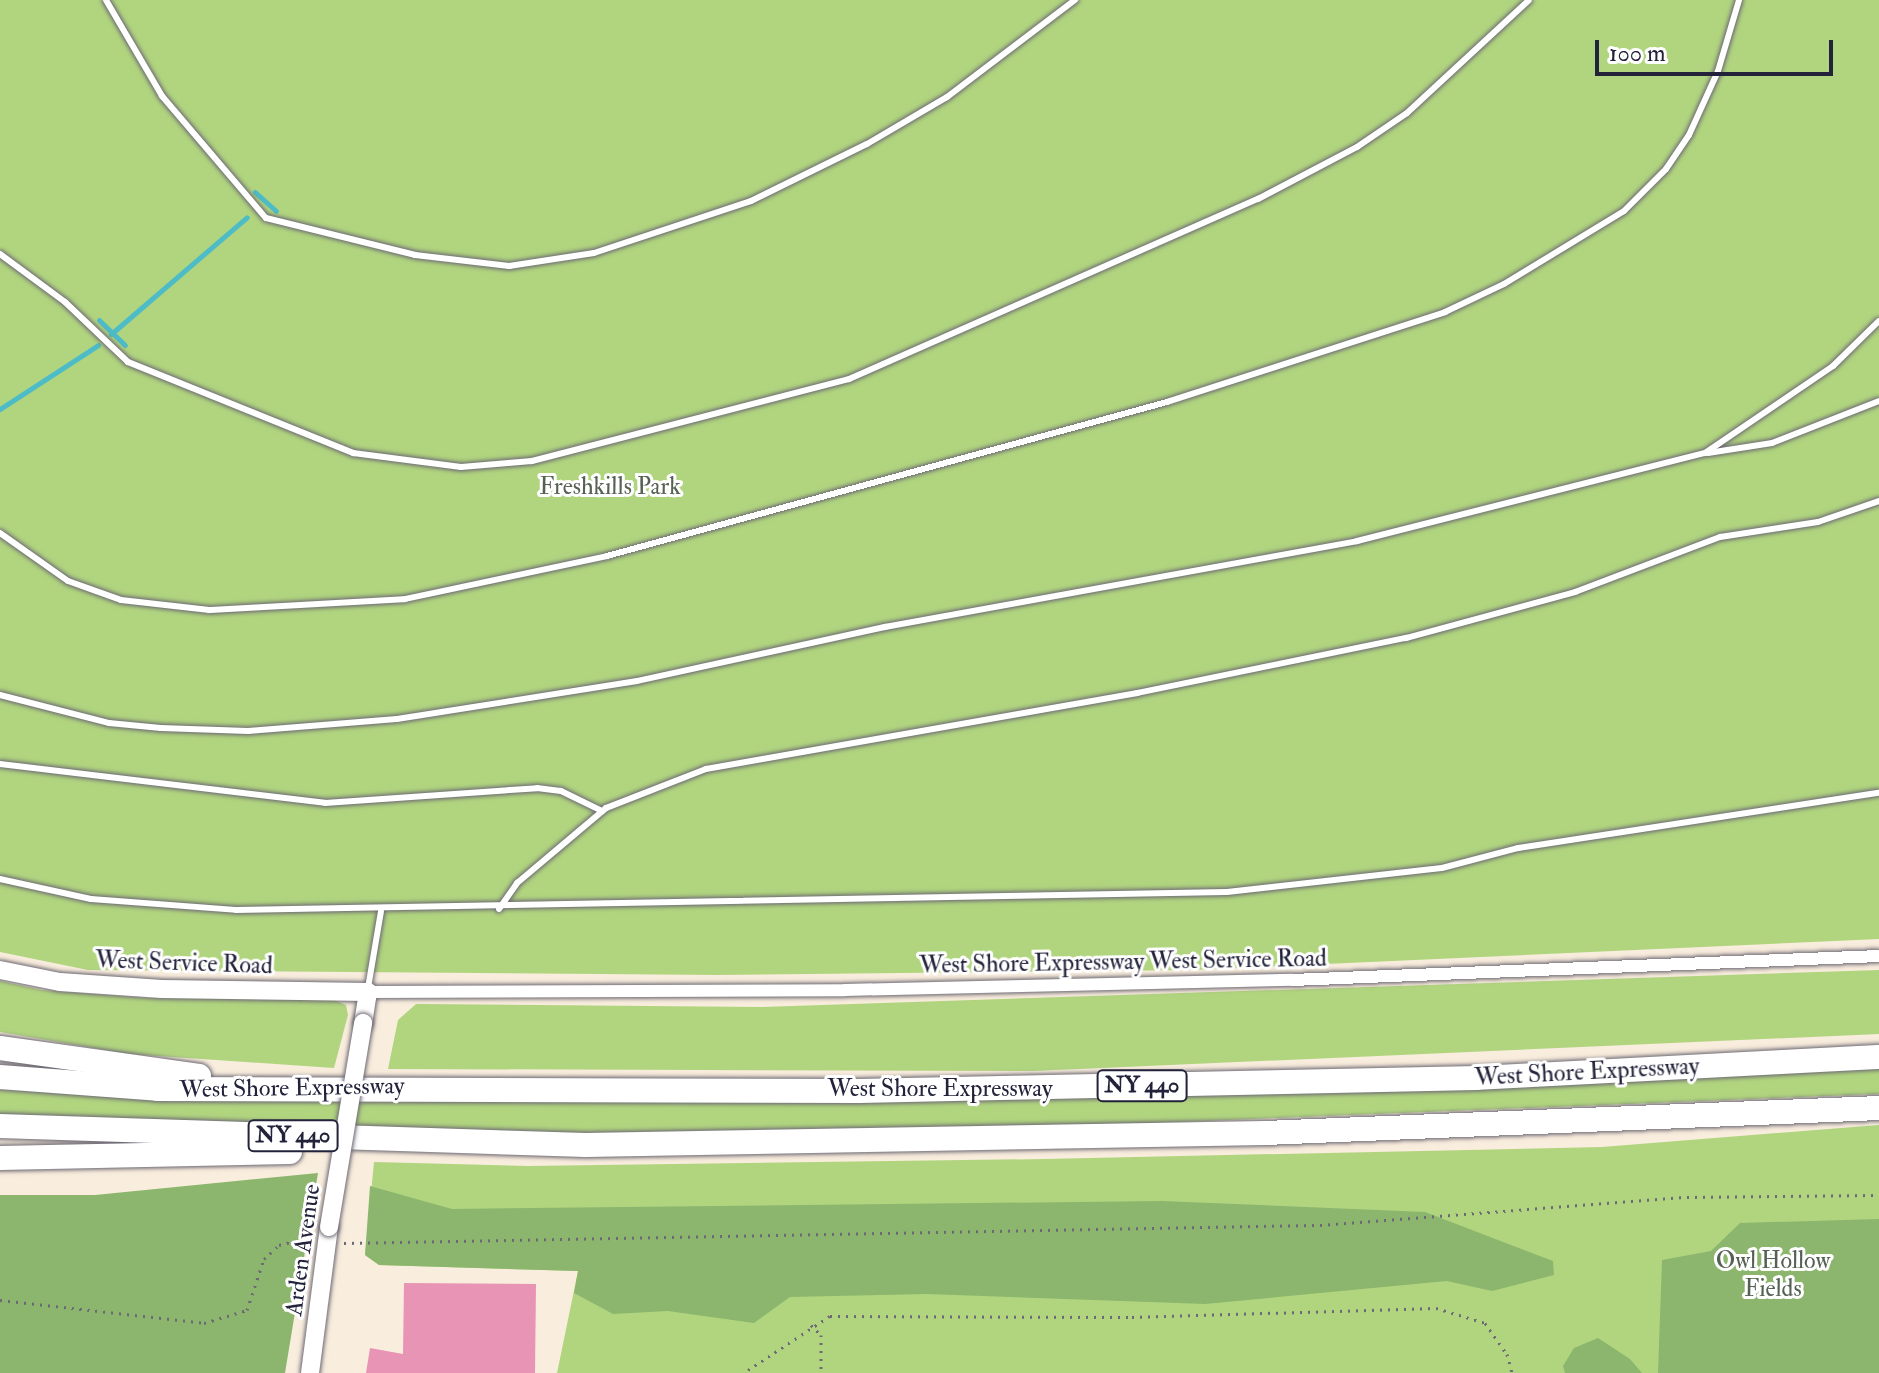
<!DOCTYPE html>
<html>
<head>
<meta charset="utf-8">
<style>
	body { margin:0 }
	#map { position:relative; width:1879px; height:1373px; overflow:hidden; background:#f9eddd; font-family:"IM FELL Double Pica",serif }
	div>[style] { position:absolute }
	.green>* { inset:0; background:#b1d57f }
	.forest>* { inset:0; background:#8cb66e }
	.stream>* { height:5px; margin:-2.5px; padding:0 2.5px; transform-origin:2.5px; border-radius:2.5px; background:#4ebcc7 }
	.building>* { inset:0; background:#e894b4 }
	.path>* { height:3px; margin-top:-1.5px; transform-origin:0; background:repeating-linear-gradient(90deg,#6d6974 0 2px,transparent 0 8px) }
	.roads { filter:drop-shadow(0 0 2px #6d6974) drop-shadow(0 0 2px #6d6974) }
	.lane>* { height:6px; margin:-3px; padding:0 3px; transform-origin:3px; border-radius:3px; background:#fff }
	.street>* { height:12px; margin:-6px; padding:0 6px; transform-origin:6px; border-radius:6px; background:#fff }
	.secondary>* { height:18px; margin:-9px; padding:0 9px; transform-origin:9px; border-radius:9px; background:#fff }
	.highway>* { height:24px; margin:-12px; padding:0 12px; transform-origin:12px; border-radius:12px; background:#fff }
	.bridges { filter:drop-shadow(0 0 2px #6d6974) drop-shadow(0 0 2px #6d6974) }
	.secondary-bridge>* { height:18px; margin:-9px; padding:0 9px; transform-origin:9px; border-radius:9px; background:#fff }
	span { translate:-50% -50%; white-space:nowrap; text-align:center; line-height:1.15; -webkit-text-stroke:6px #fff; paint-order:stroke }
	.shield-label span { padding:2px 6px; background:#fff; border:2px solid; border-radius:6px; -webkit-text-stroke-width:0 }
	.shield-label { font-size:22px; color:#22223b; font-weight:700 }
	.park-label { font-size:24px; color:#546153 }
	.street-label { font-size:24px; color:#22223b }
	.scale { position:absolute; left:1595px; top:40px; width:238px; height:36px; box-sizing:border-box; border:4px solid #22223b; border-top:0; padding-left:10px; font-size:24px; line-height:28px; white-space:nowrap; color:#22223b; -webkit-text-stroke:6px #fff; paint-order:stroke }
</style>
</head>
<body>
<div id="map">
	<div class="green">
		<div style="clip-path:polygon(0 0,1879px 0,1879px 939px,1193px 970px,719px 975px,88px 970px,0 952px)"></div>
		<div style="clip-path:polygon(1879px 970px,1879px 1034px,1033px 1071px,388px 1069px,398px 1020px,416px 1004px,761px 1007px)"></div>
		<div style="clip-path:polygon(0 981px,42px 990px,146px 998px,334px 1000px,346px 1005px,348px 1015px,334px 1068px,129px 1054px,0 1032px)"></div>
		<div style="clip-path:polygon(1879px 1064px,1879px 1094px,1154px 1123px,573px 1133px,0 1116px,0 1090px,89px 1094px)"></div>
		<div style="clip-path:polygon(1879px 1125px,1879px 1373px,557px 1373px,578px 1271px,379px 1265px,365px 1255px,374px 1162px,528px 1166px,1045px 1159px,1602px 1147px)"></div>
	</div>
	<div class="forest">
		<div style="clip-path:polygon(318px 1173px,285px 1373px,0 1373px,0 1195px,95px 1195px)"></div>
		<div style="clip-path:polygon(370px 1186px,452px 1209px,1162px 1201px,1425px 1212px,1553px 1261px,1554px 1275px,1492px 1291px,1447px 1281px,1205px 1304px,926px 1294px,790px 1297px,754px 1323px,668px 1311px,613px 1314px,574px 1293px,578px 1271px,379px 1265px,365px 1255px)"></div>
		<div style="clip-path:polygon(1879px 1219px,1879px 1373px,1658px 1373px,1662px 1260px,1711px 1251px,1740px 1223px)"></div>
		<div style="clip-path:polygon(1598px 1338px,1630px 1359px,1642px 1373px,1565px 1373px,1563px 1366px,1574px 1348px)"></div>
	</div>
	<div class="stream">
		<div style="left:255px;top:192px;width:28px;rotate:42deg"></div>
		<div style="left:99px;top:320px;width:36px;rotate:44deg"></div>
		<div style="left:111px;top:334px;width:179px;rotate:-40.7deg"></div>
		<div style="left:0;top:409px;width:117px;rotate:-33.1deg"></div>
	</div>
	<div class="building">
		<div style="clip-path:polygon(404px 1283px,536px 1284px,535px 1373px,366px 1373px,370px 1348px,403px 1354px)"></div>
	</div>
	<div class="path">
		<div style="left:344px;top:1243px;width:976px;rotate:-1.06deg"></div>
		<div style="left:1320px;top:1225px;width:368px;rotate:-4.4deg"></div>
		<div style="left:1687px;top:1197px;width:192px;rotate:-0.6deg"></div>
		<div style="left:0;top:1300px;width:205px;rotate:6.4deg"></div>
		<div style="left:204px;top:1323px;width:45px;rotate:-16.8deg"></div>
		<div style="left:247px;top:1310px;width:54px;rotate:-71.6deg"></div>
		<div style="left:264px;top:1259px;width:21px;rotate:-43deg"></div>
		<div style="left:279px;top:1245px;width:32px;rotate:-14deg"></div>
		<div style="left:811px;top:1325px;width:14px;rotate:45deg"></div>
		<div style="left:821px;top:1335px;width:38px;rotate:90deg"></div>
		<div style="left:748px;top:1370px;width:98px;rotate:-33.4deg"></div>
		<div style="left:830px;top:1316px;width:302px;rotate:0.2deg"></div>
		<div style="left:1132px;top:1317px;width:304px;rotate:-1.7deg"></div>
		<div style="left:1436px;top:1308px;width:51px;rotate:17deg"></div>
		<div style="left:1485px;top:1323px;width:38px;rotate:55deg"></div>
		<div style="left:1507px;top:1354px;width:20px;rotate:75deg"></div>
	</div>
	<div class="roads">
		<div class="lane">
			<div style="left:106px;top:0;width:111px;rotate:59.7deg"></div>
			<div style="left:162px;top:96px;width:160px;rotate:49.6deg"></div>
			<div style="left:266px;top:218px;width:154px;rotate:13.9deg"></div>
			<div style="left:415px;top:255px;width:95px;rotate:6.7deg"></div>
			<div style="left:509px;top:266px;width:86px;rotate:-8.7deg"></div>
			<div style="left:594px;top:253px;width:165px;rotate:-18.3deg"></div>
			<div style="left:751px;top:201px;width:129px;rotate:-26.2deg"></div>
			<div style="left:867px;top:144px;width:93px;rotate:-30.4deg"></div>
			<div style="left:947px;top:97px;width:161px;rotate:-37.2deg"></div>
			<div style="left:0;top:254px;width:81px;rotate:36.4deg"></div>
			<div style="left:65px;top:302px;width:87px;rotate:43.6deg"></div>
			<div style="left:128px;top:362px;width:243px;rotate:22deg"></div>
			<div style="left:353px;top:453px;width:109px;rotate:7.4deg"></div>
			<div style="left:461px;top:467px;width:71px;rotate:-4.8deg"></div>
			<div style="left:532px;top:461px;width:327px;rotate:-14.5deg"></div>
			<div style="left:849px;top:379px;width:447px;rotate:-23.8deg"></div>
			<div style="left:1258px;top:199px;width:112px;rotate:-27.7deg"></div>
			<div style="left:1357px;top:147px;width:60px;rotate:-34.2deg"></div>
			<div style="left:1407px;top:113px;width:166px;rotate:-42.8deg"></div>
			<div style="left:1708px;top:453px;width:65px;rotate:-8.9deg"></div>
			<div style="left:1772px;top:443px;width:115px;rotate:-21.4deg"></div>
			<div style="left:0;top:533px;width:83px;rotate:35.2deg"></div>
			<div style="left:68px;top:581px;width:56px;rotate:19.7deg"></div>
			<div style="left:121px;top:600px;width:89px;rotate:6.5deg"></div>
			<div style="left:209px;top:610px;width:196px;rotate:-3.2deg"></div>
			<div style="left:405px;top:599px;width:207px;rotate:-12deg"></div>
			<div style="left:607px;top:556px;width:581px;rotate:-15.38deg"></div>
			<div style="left:1167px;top:402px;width:292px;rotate:-17.9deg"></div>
			<div style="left:1445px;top:312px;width:65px;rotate:-25.4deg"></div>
			<div style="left:1504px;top:284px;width:140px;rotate:-31.3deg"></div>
			<div style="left:1624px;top:211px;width:59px;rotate:-45deg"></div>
			<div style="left:1666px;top:169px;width:41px;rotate:-55.9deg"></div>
			<div style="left:1689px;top:135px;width:70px;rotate:-65.6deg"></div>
			<div style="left:1718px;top:71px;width:74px;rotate:-73.5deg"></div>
			<div style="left:0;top:695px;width:113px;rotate:14.4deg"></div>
			<div style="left:109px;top:723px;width:52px;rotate:5.5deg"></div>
			<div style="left:161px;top:728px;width:87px;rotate:2deg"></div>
			<div style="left:248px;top:731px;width:149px;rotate:-4.6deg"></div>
			<div style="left:397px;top:719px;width:243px;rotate:-9deg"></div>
			<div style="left:637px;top:681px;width:254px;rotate:-12.3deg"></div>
			<div style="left:885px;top:627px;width:480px;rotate:-10.3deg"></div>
			<div style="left:1357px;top:541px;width:359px;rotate:-14.2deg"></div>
			<div style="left:1705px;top:453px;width:155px;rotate:-34.2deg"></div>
			<div style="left:1833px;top:366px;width:64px;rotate:-44.4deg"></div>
			<div style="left:0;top:764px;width:327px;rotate:6.8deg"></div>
			<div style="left:325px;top:803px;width:213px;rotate:-4deg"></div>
			<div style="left:537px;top:788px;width:24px;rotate:7deg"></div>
			<div style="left:561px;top:791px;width:46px;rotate:26deg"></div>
			<div style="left:0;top:879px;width:93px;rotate:12.4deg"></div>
			<div style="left:91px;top:899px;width:145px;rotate:4.3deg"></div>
			<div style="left:236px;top:910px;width:991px;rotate:-1.04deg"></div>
			<div style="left:1227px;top:892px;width:216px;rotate:-6.4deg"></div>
			<div style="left:1442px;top:868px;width:79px;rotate:-14.7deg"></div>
			<div style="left:1518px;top:848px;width:365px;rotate:-8.7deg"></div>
			<div style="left:499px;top:909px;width:32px;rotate:-55deg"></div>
			<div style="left:517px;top:883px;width:116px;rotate:-40.1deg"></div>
			<div style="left:606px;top:808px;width:107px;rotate:-21.3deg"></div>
			<div style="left:706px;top:769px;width:438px;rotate:-10deg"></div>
			<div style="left:1137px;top:693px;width:275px;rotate:-11.6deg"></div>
			<div style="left:1406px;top:638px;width:175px;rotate:-15.2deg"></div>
			<div style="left:1575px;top:592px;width:155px;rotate:-20.8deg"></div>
			<div style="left:1720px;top:537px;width:99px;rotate:-8.7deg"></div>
			<div style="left:1818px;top:522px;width:65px;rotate:-19deg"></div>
			<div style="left:368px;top:988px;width:78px;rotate:-80.4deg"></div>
		</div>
		<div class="street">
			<div style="left:368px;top:992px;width:477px;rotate:-0.2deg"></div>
			<div style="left:845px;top:990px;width:447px;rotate:-1.3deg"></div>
			<div style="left:1292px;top:980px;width:587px;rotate:-2.34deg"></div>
		</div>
		<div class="secondary">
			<div style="left:0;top:970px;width:61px;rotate:11.3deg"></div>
			<div style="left:60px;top:982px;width:102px;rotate:3.9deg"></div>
			<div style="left:162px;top:989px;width:206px;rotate:0.8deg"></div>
			<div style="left:368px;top:992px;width:31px;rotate:99deg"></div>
			<div style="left:310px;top:1373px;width:147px;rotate:-82.6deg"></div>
		</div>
		<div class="highway">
			<div style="left:0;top:1048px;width:201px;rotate:8deg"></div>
			<div style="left:0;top:1077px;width:158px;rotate:4.3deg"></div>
			<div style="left:158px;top:1089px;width:701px;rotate:0.16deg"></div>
			<div style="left:859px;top:1091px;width:618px;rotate:-1.21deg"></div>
			<div style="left:1477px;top:1078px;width:403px;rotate:-3deg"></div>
			<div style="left:0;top:1126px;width:586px;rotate:1.86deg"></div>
			<div style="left:586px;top:1145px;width:679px;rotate:-1.01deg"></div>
			<div style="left:1265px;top:1133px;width:615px;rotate:-2.33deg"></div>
			<div style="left:0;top:1158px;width:290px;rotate:-1.2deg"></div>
		</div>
	</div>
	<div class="bridges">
		<div class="secondary-bridge">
			<div style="left:329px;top:1227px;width:207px;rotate:-80.5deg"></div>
		</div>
	</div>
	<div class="shield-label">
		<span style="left:1142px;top:1086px">NY 440</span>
		<span style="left:293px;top:1136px">NY 440</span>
	</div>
	<div class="park-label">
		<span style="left:610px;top:487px">Freshkills Park</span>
		<span style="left:1773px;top:1275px">Owl Hollow<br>Fields</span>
	</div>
	<div class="street-label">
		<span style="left:1123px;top:962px;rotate:-1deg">West Shore Expressway West Service Road</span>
		<span style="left:184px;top:963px;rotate:2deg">West Service Road</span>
		<span style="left:1587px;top:1072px;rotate:-3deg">West Shore Expressway</span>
		<span style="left:292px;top:1088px;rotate:-1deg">West Shore Expressway</span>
		<span style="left:940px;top:1089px">West Shore Expressway</span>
		<span style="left:303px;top:1250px;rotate:-82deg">Arden Avenue</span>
	</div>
	<div class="scale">100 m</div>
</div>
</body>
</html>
